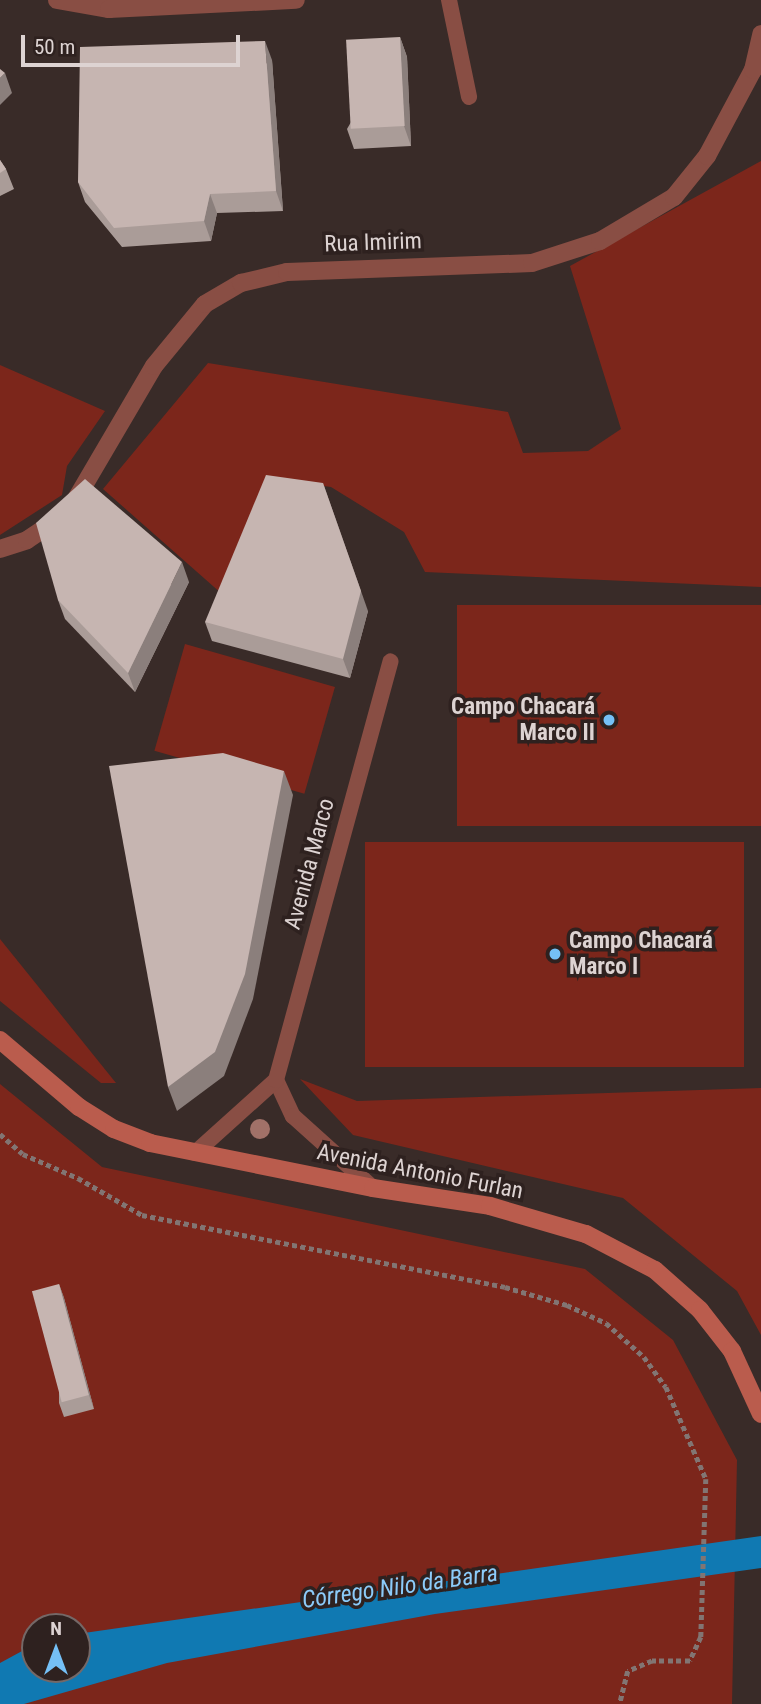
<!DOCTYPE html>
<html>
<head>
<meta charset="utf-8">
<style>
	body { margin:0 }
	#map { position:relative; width:761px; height:1704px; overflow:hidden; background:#392b28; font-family:"Roboto Condensed",sans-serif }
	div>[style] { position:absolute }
	.green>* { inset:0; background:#7c261b; transform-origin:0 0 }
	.water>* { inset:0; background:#1079b2 }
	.path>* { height:4.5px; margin-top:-2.25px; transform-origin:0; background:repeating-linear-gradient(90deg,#827573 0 5px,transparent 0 8.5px) }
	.service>* { height:16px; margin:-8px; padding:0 8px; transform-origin:8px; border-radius:8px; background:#894e44 }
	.minor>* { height:18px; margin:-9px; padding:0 9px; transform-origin:9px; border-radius:9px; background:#894e44 }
	.secondary>* { height:18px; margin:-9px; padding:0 9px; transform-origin:9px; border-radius:9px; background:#ba5c4d }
	.trees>* { width:20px; height:20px; margin:-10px; border-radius:50%; background:#a17168 }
	.wall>* { inset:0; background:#aa9c98 }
	.shaded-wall>* { inset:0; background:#8b7f7c }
	.building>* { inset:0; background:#c6b5b1; transform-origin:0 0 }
	.dots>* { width:19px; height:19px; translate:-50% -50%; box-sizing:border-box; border:4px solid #2e211f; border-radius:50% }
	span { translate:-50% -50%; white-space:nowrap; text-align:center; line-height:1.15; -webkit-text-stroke:7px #2e211f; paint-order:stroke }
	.street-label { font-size:23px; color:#ddd3d2 }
	.poi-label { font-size:23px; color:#ddd3d2; font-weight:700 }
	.right { translate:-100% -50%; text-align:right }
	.left { translate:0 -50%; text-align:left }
	.water-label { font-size:24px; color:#8ccbf9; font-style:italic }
	.north { position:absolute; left:21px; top:1613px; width:70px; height:70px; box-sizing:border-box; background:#2e211f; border:2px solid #746867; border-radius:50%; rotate:0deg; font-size:19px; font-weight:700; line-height:28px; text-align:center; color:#ddd3d2 }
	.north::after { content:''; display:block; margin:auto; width:24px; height:32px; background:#75c0f6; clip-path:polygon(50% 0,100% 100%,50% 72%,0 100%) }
	.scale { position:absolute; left:21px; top:35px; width:219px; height:32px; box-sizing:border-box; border:4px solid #ddd3d2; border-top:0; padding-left:9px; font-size:21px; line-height:24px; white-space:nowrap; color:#ddd3d2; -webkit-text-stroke:5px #2e211f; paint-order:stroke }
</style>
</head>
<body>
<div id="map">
	<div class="green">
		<div style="clip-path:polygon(761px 161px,761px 587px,425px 572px,404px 532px,331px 487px,266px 478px,222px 594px,103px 489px,208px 363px,508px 412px,523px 453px,588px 451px,621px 429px,570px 266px)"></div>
		<div style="clip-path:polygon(0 365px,105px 411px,67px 466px,62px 495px,0 535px)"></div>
		<div style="left:761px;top:605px;width:221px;height:304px;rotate:90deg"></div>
		<div style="left:185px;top:644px;width:156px;height:111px;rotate:16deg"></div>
		<div style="left:365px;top:842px;width:379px;height:225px"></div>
		<div style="clip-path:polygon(0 939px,116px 1083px,101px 1083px,0 1001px)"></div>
		<div style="clip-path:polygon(300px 1079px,357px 1101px,761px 1088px,761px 1335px,737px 1291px,623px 1198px,353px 1135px)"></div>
		<div style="clip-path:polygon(evenodd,0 1084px,102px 1167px,585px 1269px,673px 1340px,737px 1460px,732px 1704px,0 1704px,0 1084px,35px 1627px,77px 1627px,77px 1669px,35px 1669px,35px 1627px)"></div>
	</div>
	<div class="water">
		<div style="clip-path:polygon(761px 1536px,761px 1568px,435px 1614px,167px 1663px,24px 1704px,0 1704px,0 1663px,35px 1644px,35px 1669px,77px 1669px,77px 1634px)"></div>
	</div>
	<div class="path">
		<div style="left:0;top:1134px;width:30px;rotate:41deg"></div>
		<div style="left:23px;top:1154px;width:60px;rotate:23.6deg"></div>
		<div style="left:78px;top:1178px;width:74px;rotate:30deg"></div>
		<div style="left:142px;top:1215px;width:370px;rotate:11.2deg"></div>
		<div style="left:505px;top:1287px;width:65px;rotate:16.2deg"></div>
		<div style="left:567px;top:1305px;width:43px;rotate:24.8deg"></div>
		<div style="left:606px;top:1323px;width:51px;rotate:41.8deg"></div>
		<div style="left:644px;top:1357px;width:37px;rotate:54deg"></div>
		<div style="left:666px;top:1387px;width:100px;rotate:66.5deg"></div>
		<div style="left:706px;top:1479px;width:158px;rotate:91.8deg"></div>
		<div style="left:701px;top:1637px;width:26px;rotate:115deg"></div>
		<div style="left:690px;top:1661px;width:38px;rotate:180deg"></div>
		<div style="left:652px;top:1661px;width:26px;rotate:157deg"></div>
		<div style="left:628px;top:1671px;width:34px;rotate:104deg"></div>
	</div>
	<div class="service">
		<div style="left:449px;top:0;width:99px;rotate:78.3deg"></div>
		<div style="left:276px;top:1080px;width:40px;rotate:65deg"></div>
		<div style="left:293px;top:1116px;width:108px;rotate:42deg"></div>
		<div style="left:195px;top:1153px;width:109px;rotate:-42deg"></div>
		<div style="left:276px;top:1080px;width:434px;rotate:-74.7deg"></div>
	</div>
	<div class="minor">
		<div style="left:57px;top:0;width:53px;rotate:9.8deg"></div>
		<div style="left:109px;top:9px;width:187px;rotate:-2.8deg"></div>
		<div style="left:76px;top:499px;width:154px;rotate:-59.6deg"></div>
		<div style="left:154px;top:366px;width:80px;rotate:-50.6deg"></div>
		<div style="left:205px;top:304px;width:42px;rotate:-30.3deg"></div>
		<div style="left:241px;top:283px;width:47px;rotate:-13.4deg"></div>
		<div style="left:287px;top:272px;width:245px;rotate:-2.1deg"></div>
		<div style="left:532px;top:263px;width:71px;rotate:-17.9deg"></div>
		<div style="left:600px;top:241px;width:86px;rotate:-30.7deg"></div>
		<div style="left:674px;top:197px;width:53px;rotate:-51.2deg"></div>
		<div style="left:707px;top:156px;width:98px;rotate:-61.9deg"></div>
		<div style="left:753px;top:70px;width:37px;rotate:-77deg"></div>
		<div style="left:0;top:549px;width:28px;rotate:-18deg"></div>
		<div style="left:27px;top:540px;width:36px;rotate:-34deg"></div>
	</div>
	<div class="secondary">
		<div style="left:0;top:1040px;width:104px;rotate:40.3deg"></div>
		<div style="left:79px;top:1107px;width:41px;rotate:32.2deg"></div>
		<div style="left:114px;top:1129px;width:39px;rotate:21deg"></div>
		<div style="left:150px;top:1143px;width:227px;rotate:11.4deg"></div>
		<div style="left:373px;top:1188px;width:118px;rotate:8.7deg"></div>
		<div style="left:490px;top:1206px;width:100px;rotate:16.3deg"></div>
		<div style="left:586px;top:1234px;width:78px;rotate:27.6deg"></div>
		<div style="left:655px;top:1270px;width:60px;rotate:41.6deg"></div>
		<div style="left:700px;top:1310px;width:52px;rotate:52deg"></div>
		<div style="left:732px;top:1351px;width:69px;rotate:65.3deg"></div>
	</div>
	<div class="trees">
		<div style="left:260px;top:1129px"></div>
	</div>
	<div class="wall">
		<div style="clip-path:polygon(400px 37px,407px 57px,411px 146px,354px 149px,347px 129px)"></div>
		<div style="clip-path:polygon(272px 60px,283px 211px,217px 213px,211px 241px,122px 247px,85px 202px,78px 182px)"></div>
		<div style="clip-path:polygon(0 160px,6px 169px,14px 189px,0 196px)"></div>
		<div style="clip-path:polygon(189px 582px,135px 692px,65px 619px,58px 600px)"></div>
		<div style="clip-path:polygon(368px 611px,350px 678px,212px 641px,205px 622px)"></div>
		<div style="clip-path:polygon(59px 1284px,64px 1298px,94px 1409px,64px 1417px,59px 1403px)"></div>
	</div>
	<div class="shaded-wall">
		<div style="clip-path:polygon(400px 37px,407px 57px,411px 146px,404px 126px)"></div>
		<div style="clip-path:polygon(265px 41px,272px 60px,283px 211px,276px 191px)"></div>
		<div style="clip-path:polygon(5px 73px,12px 93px,0 105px,0 78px)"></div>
		<div style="clip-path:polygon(210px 194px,217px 213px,211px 241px,204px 221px)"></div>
		<div style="clip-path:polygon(323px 483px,368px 611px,350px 678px,343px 659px)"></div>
		<div style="clip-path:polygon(182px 562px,189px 582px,135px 692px,128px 673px)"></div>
		<div style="clip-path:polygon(284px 771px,293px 795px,253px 999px,224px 1076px,177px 1111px,168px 1087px)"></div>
		<div style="clip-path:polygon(59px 1284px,64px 1298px,94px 1409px,89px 1395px)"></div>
	</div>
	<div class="building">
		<div style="left:400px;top:37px;width:89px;height:54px;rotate:87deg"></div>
		<div style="clip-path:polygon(265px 41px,276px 191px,210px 194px,204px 221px,114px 228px,78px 182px,80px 47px)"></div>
		<div style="clip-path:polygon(0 69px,5px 73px,0 78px)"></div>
		<div style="clip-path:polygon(0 160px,6px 169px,0 173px)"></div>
		<div style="clip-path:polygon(266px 475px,323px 483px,361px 591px,343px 659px,205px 622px)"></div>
		<div style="clip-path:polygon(85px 479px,182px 562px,128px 673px,58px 600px,36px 523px)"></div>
		<div style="clip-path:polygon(223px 753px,284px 771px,245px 974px,215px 1052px,168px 1087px,109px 766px)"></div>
		<div style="left:59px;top:1284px;width:115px;height:28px;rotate:75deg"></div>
	</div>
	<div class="dots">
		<div style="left:609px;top:720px;background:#75c0f6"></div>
		<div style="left:555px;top:954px;background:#75c0f6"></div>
	</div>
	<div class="street-label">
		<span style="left:373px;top:243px;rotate:-2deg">Rua Imirim</span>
		<span style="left:310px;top:864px;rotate:-75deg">Avenida Marco</span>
		<span style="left:420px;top:1172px;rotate:11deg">Avenida Antonio Furlan</span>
	</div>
	<div class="poi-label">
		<span class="right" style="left:595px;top:720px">Campo Chacará<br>Marco II</span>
		<span class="left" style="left:569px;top:954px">Campo Chacará<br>Marco I</span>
	</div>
	<div class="water-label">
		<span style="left:400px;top:1587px;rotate:-8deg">Córrego Nilo da Barra</span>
	</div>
	<div class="north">N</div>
	<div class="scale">50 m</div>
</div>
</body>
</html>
